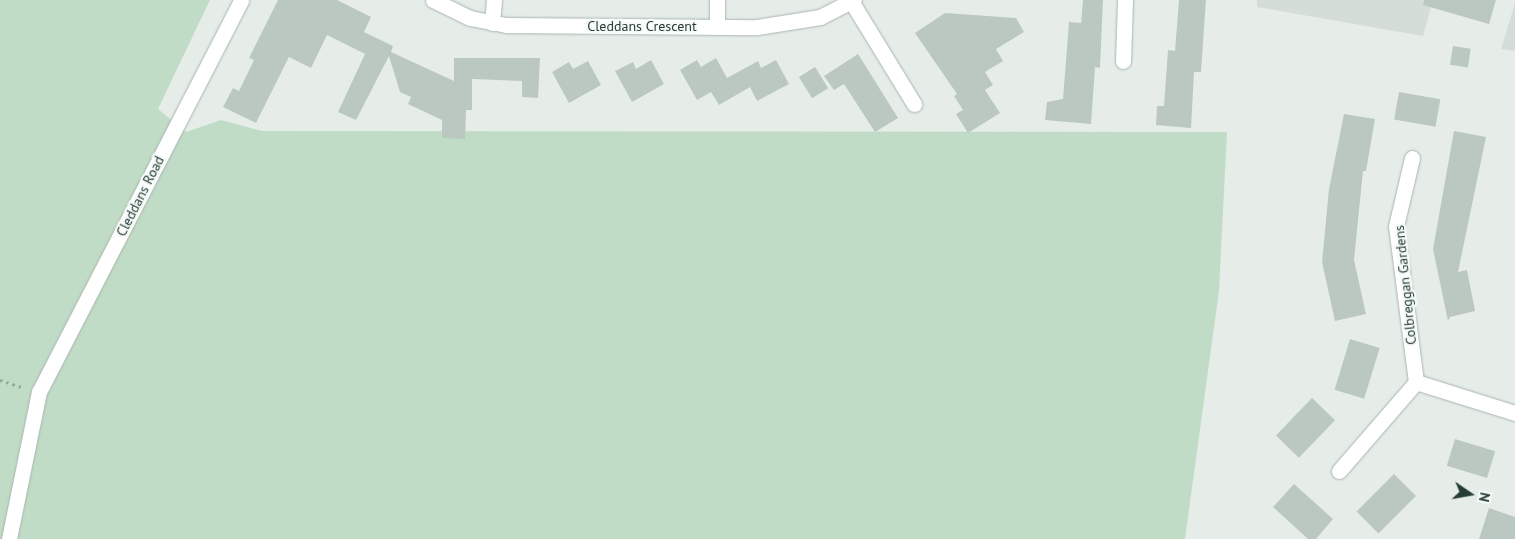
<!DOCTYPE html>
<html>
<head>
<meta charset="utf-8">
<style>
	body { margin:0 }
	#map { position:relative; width:1515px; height:539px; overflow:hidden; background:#e6ede9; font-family:"PT Sans",sans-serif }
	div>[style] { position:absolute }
	.built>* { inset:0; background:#d4ddd8 }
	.green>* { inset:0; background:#c1dcc6 }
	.building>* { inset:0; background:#bbc8c2; transform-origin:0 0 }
	.path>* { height:3px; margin-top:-1.5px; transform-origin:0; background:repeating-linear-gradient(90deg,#8aad9f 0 2.5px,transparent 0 6.5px) }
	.roads { filter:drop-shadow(0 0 1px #a9b5af) drop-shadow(0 0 1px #a9b5af) }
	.minor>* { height:15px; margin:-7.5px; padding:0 7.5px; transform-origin:7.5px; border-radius:7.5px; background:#fff }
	span { translate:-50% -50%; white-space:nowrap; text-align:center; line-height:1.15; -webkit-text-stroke:4.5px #f6faf8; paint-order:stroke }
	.street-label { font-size:14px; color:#263d35 }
	.north { position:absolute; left:1445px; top:469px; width:50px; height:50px; -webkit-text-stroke:4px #f6faf8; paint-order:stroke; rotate:102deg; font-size:14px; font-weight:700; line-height:20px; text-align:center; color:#263d35 }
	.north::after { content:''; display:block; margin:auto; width:18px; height:22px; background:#263d35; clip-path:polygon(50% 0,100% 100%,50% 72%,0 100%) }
</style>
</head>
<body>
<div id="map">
	<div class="built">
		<div style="clip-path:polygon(1257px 0,1433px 0,1423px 36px,1257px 7px)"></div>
		<div style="clip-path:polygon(1515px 3px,1515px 51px,1501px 49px)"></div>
	</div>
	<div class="green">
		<div style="clip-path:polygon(0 0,210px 0,158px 109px,186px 132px,221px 120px,262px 131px,1227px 132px,1219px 291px,1185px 539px,0 539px)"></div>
	</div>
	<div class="building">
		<div style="clip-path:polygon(278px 0,337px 0,371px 17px,364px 32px,393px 46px,391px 52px,454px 81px,454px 58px,540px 58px,538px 98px,522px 97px,522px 81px,472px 79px,472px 110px,466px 110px,465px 139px,442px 138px,442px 120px,408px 104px,411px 97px,400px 92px,389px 56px,356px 120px,338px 112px,365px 54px,327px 35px,311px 68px,289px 57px,256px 123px,223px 107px,233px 88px,239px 91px,254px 60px,249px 58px)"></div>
		<div style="clip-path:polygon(1083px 0,1103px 0,1100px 68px,1095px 67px,1091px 124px,1045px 120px,1047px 102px,1063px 99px,1069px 22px,1081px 23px)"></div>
		<div style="clip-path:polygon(1179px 0,1206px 0,1201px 72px,1194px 72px,1191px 128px,1156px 125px,1157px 106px,1164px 106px,1168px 50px,1175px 51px)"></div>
		<div style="clip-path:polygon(1424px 0,1496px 0,1489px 24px,1423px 5px)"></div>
		<div style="clip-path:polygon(945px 13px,1016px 18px,1024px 32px,996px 49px,1003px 61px,985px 72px,993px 85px,985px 90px,1000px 113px,968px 133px,956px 114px,963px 110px,954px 96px,957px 94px,915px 33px)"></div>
		<div style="left:1453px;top:46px;width:18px;height:19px;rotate:9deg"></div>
		<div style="clip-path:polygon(858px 54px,898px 118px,875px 132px,844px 84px,834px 90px,824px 76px)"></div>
		<div style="clip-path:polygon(716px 58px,727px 78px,758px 61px,761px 68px,776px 60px,789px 84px,757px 101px,750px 87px,719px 105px,711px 92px,697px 100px,680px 70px,697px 60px,701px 67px)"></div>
		<div style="clip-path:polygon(651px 60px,664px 84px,632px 102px,615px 71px,633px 62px,636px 69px)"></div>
		<div style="clip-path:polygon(588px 61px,601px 85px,569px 103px,552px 72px,569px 62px,573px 69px)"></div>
		<div style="left:815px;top:67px;width:25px;height:19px;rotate:58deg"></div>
		<div style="left:1399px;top:92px;width:42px;height:28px;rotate:10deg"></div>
		<div style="clip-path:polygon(1344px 114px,1375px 119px,1366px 171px,1363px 171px,1354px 260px,1366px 314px,1335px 321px,1322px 262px,1329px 189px)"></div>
		<div style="clip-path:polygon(1454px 131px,1486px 137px,1458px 272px,1467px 270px,1475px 311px,1450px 317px,1448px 321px,1433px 249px)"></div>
		<div style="left:1350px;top:339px;width:31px;height:53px;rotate:17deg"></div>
		<div style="left:1312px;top:398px;width:32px;height:52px;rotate:44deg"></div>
		<div style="left:1455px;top:439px;width:42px;height:28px;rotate:17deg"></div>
		<div style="left:1394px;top:474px;width:31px;height:53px;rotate:45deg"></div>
		<div style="clip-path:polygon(1294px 484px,1333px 519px,1316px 539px,1308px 539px,1273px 507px)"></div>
		<div style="clip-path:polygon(1489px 508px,1515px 517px,1515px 539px,1479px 539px)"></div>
	</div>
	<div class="path">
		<div style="left:0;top:380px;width:22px;rotate:18deg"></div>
	</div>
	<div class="roads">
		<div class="minor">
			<div style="left:433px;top:0;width:41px;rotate:25.9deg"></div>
			<div style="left:470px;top:18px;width:38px;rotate:11deg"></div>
			<div style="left:507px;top:25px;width:250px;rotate:0.5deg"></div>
			<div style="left:757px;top:27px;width:64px;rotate:-9deg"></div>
			<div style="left:820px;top:17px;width:38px;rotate:-27deg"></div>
			<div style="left:717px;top:0;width:27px;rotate:90deg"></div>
			<div style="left:851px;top:1px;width:121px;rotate:58.5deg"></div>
			<div style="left:492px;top:23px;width:23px;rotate:-85deg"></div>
			<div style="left:1123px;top:61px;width:61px;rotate:-88.1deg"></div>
			<div style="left:1412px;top:158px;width:70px;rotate:103.2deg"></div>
			<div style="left:1396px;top:226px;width:157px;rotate:82.7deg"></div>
			<div style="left:1416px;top:382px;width:104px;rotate:17.4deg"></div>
			<div style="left:1339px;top:471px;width:118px;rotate:-49.1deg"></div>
			<div style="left:9px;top:539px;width:150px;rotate:-78.5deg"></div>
			<div style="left:39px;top:392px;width:441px;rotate:-62.7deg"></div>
		</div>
	</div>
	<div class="street-label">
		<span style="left:642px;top:26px">Cleddans Crescent</span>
		<span style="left:140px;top:196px;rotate:-63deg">Cleddans Road</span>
		<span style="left:1405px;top:285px;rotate:-96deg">Colbreggan Gardens</span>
	</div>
	<div class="north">N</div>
</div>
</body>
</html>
